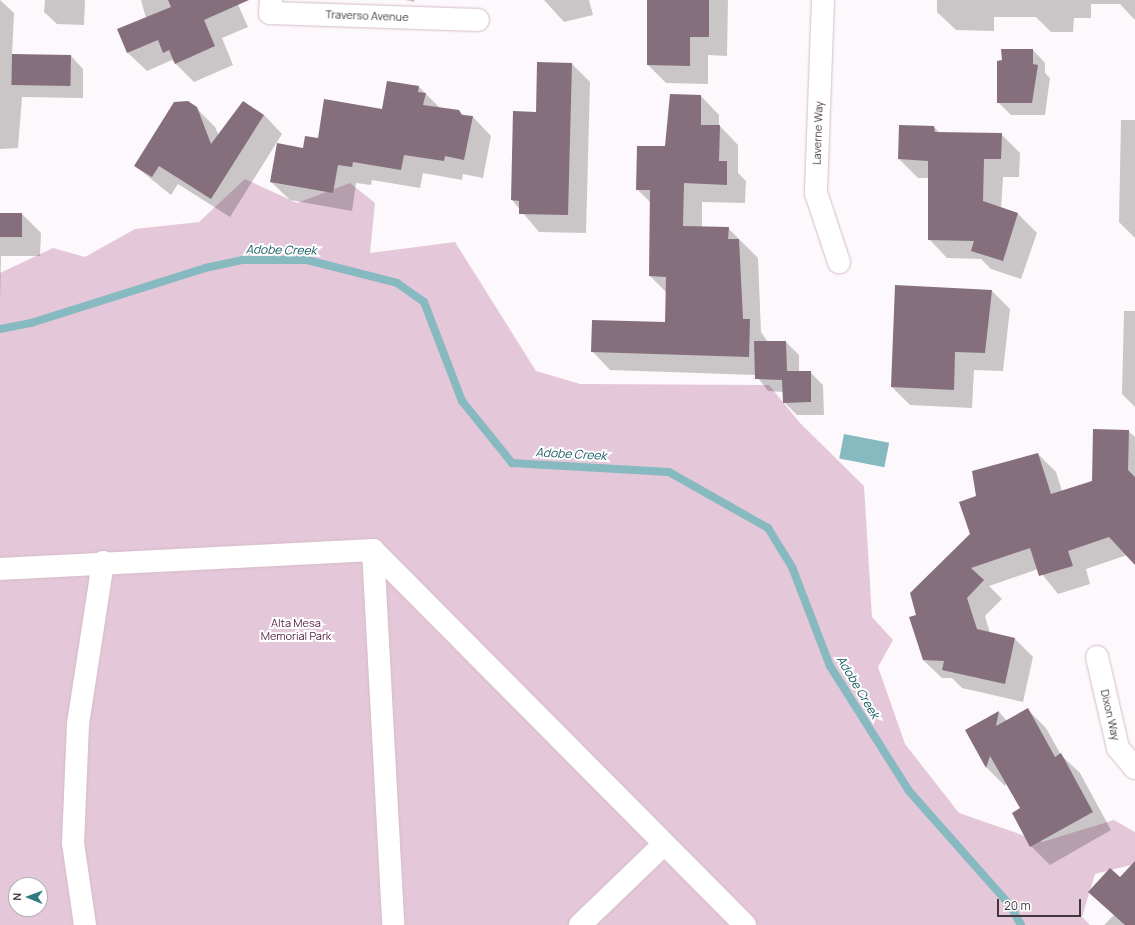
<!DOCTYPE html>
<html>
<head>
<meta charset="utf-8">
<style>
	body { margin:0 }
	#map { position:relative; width:1135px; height:925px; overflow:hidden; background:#fdf8fb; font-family:Manrope,sans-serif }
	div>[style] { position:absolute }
	.green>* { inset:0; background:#e4c7d8 }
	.water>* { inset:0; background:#86b9c0; transform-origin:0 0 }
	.shadow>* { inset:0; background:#0003 }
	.stream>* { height:8px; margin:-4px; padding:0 4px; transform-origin:4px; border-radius:4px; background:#86b9c0 }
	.building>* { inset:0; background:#856f7c; transform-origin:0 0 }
	.roads { filter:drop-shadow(0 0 1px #d4bcc9) drop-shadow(0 0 1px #d4bcc9) }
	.minor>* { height:22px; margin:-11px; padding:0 11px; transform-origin:11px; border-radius:11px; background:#fff }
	span { translate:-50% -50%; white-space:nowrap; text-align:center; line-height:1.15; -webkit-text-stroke:4px #fff; paint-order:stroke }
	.street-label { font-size:11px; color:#42393e }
	.park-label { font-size:11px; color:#582746 }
	.water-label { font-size:12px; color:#145a63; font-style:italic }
	.north { position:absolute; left:8px; top:877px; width:40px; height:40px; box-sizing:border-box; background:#fff; border:1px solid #b3b0b2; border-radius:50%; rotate:271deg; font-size:11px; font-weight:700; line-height:16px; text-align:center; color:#42393e }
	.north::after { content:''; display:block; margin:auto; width:14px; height:18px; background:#327a83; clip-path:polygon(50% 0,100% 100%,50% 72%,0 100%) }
	.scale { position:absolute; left:997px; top:899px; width:84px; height:18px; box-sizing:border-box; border:2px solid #42393e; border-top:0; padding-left:5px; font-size:12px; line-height:14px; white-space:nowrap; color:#42393e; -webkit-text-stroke:3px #fff; paint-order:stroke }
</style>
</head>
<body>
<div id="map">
	<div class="green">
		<div style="clip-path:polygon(evenodd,245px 179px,297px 203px,350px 183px,375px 203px,370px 253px,455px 242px,536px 371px,580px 384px,769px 385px,800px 423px,864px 486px,872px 617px,893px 640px,878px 667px,905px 744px,959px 813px,1042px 842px,1114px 820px,1135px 832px,1135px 864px,1095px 874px,1082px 917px,1090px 925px,0 925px,0 273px,53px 248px,85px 257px,135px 229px,199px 222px,245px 179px,16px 885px,40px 885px,40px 909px,16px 909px,16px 885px)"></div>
	</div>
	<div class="water">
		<div style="left:844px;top:434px;width:46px;height:25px;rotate:11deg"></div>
	</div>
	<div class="shadow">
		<div style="clip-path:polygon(0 0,14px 13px,12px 55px,71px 56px,83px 69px,83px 98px,22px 97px,18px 148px,0 149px)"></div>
		<div style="clip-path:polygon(45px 0,85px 0,84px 25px,57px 24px,44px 12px)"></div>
		<div style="clip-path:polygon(141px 0,236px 0,248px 27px,222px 38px,233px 65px,194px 82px,172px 60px,147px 71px,128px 53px,146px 18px)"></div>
		<div style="clip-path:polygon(405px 0,415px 0,414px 2px)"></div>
		<div style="clip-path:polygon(544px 0,589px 0,593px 15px,564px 22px)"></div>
		<div style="clip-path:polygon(671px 0,735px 0,728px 0,727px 56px,708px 55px,708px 84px,666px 83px,648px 65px)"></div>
		<div style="clip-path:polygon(937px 0,1135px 0,1135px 20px,1120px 4px,1091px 4px,1091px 18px,1074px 18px,1073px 32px,1051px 32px,1036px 17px,994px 17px,994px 31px,956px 30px,937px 12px)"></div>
		<div style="clip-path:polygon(1033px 50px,1045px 63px,1045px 73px,1050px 78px,1045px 115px,1011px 115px,998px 102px)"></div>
		<div style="clip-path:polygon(572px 64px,590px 82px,586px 233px,539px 232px,512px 200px,537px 113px)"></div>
		<div style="clip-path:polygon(419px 87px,440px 108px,473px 117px,491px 136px,483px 178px,463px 174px,462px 180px,423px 173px,420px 188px,372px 180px,371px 185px,356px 183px,352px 211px,290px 200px,271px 182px,318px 139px,383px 110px)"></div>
		<div style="clip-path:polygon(701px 96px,719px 115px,719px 125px,738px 145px,738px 173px,746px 181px,745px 203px,702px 202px,702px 227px,728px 228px,758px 258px,761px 332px,768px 342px,786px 342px,799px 355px,799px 372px,810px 372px,823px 385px,824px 415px,797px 415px,784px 402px,784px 392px,768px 391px,756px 375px,610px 370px,592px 351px,666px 323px,666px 292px,650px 276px,651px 203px,637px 189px)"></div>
		<div style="clip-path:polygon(196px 108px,215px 127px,219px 136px,264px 115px,282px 134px,230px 217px,178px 184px,171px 195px,135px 166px)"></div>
		<div style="clip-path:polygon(1121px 120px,1135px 120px,1135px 238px,1119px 222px)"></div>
		<div style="clip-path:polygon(934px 127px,940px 133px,1001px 134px,1020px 153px,1019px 177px,1003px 177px,1001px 209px,1018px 214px,1037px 233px,1021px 279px,991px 269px,981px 259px,947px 258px,929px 239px,929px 178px,918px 178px,899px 159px)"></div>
		<div style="clip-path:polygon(0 214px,22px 214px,41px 233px,40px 256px,1px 256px,0 303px)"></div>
		<div style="clip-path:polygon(992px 291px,1010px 309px,1003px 371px,974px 370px,972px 408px,910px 405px,892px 387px)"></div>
		<div style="clip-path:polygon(1124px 311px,1135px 311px,1135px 407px,1122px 394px)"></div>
		<div style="clip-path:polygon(1128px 431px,1135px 437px,1135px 564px,1127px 555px,1086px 569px,1090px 584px,1058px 594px,1038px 569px,989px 586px,1002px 599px,985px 616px,990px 633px,1015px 639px,1033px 657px,1023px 702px,962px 688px,952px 678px,942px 678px,923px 660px,917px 615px,971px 534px,978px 497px,1038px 454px,1056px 472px,1062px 491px,1093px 482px)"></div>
		<div style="clip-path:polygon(1028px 710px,1046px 728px,1061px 755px,1080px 773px,1111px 830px,1050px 865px,1031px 846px,1021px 809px,1006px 783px,1005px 786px,987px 768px,966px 730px,999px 712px,1007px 721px)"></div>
		<div style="clip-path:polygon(1135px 870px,1135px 925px,1104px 925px,1114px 915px,1090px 892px)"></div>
	</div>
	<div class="stream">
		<div style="left:0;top:329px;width:32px;rotate:-11deg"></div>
		<div style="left:31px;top:323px;width:182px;rotate:-17.5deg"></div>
		<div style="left:205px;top:268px;width:40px;rotate:-12deg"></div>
		<div style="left:244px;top:260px;width:63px"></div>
		<div style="left:307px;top:260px;width:93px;rotate:14.3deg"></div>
		<div style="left:397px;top:283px;width:33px;rotate:35deg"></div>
		<div style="left:424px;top:302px;width:106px;rotate:69deg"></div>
		<div style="left:462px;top:401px;width:80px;rotate:51.1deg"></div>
		<div style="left:512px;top:463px;width:157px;rotate:3.3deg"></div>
		<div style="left:669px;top:472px;width:114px;rotate:29.5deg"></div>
		<div style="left:768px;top:528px;width:46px;rotate:58.4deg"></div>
		<div style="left:792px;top:567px;width:106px;rotate:69deg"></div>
		<div style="left:830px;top:666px;width:148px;rotate:57.7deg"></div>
		<div style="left:909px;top:791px;width:151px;rotate:48.5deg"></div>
		<div style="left:1009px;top:904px;width:24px;rotate:60deg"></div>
	</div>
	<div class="building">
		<div style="clip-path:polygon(168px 0,249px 0,204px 20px,215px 46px,175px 64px,169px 50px,163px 53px,158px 40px,127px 53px,117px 29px,171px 7px)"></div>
		<div style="clip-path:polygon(647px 0,709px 0,709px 37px,690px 37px,690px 66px,647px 65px)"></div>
		<div style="clip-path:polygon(1001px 49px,1033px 49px,1033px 64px,1038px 65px,1032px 103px,997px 103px,997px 61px,1002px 60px)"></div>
		<div style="left:12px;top:54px;width:59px;height:31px;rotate:1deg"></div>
		<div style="clip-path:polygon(537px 62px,572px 63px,568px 215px,519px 214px,519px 201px,511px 200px,513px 111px,536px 112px)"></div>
		<div style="clip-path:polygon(387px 81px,419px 86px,418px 92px,426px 93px,423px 105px,459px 110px,462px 115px,473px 116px,464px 160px,445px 156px,444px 161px,404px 155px,401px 170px,353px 162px,352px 167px,338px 165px,333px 193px,270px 182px,277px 143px,303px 148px,305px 136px,318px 138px,324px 99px,382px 109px)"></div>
		<div style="clip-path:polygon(670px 94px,701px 95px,701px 125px,720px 125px,719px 161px,727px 161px,727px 185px,684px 183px,683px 226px,729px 227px,728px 239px,739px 239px,743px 319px,750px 319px,749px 357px,591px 352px,592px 320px,665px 322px,666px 277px,649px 276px,650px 190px,636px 190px,637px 146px,665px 146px)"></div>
		<div style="clip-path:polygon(188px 101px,197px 107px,211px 144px,243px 101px,264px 115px,211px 199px,159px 166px,152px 177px,134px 166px,174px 102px)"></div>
		<div style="clip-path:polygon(899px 125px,934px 126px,935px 132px,1002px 133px,1001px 159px,984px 159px,983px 201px,1018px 213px,1003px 261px,971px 251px,974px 241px,928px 240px,928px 161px,898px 159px)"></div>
		<div style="left:0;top:213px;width:22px;height:24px"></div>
		<div style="clip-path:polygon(895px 285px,992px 290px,985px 353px,955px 352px,954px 390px,891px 387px)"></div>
		<div style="clip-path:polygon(754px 341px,786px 341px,787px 371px,811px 371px,811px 402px,783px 403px,782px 380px,755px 379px)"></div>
		<div style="clip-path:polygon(1093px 429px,1129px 430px,1128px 470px,1135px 477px,1135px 565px,1109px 537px,1068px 551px,1073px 566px,1039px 576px,1030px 548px,971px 568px,984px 580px,967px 598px,977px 629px,1015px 638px,1005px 684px,942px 670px,944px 661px,923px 660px,909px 617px,916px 615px,910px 593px,970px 534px,959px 502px,976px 496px,972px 471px,1038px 453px,1051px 494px,1092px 481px)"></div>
		<div style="clip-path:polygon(1028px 708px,1055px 757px,1061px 753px,1093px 812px,1030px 847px,1012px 813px,1020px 808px,990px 756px,986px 768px,965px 730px,999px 711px,996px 726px)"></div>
		<div style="clip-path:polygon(1135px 861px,1135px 925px,1125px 925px,1088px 892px,1110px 868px,1120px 877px)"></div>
	</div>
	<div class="roads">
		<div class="minor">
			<div style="left:271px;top:0;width:13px;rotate:94deg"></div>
			<div style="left:270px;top:13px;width:208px;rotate:1.9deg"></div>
			<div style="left:823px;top:0;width:193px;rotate:92.1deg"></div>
			<div style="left:816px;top:193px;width:73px;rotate:71.6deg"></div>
			<div style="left:373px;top:550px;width:376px;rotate:86.9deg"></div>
			<div style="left:0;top:569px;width:373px;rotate:-2.9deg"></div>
			<div style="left:373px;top:550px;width:528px;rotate:45.23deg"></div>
			<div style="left:1097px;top:657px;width:93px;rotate:77deg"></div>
			<div style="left:1118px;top:748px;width:26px;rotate:50deg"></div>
			<div style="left:85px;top:925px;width:83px;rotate:-98.3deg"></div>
			<div style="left:73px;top:843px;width:119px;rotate:-87.6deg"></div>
			<div style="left:78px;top:724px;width:164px;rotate:-81.2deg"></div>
			<div style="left:580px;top:925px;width:115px;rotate:-43.9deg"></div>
		</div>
	</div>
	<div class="street-label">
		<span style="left:367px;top:16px;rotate:2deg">Traverso Avenue</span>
		<span style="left:818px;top:133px;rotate:-88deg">Laverne Way</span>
		<span style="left:1110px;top:715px;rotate:77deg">Dixon Way</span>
	</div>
	<div class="park-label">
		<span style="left:296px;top:630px">Alta Mesa<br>Memorial Park</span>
	</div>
	<div class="water-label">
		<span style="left:281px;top:250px;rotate:1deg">Adobe Creek</span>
		<span style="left:571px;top:454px;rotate:3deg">Adobe Creek</span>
		<span style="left:858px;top:687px;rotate:59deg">Adobe Creek</span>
	</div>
	<div class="north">N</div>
	<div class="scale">20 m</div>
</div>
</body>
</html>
